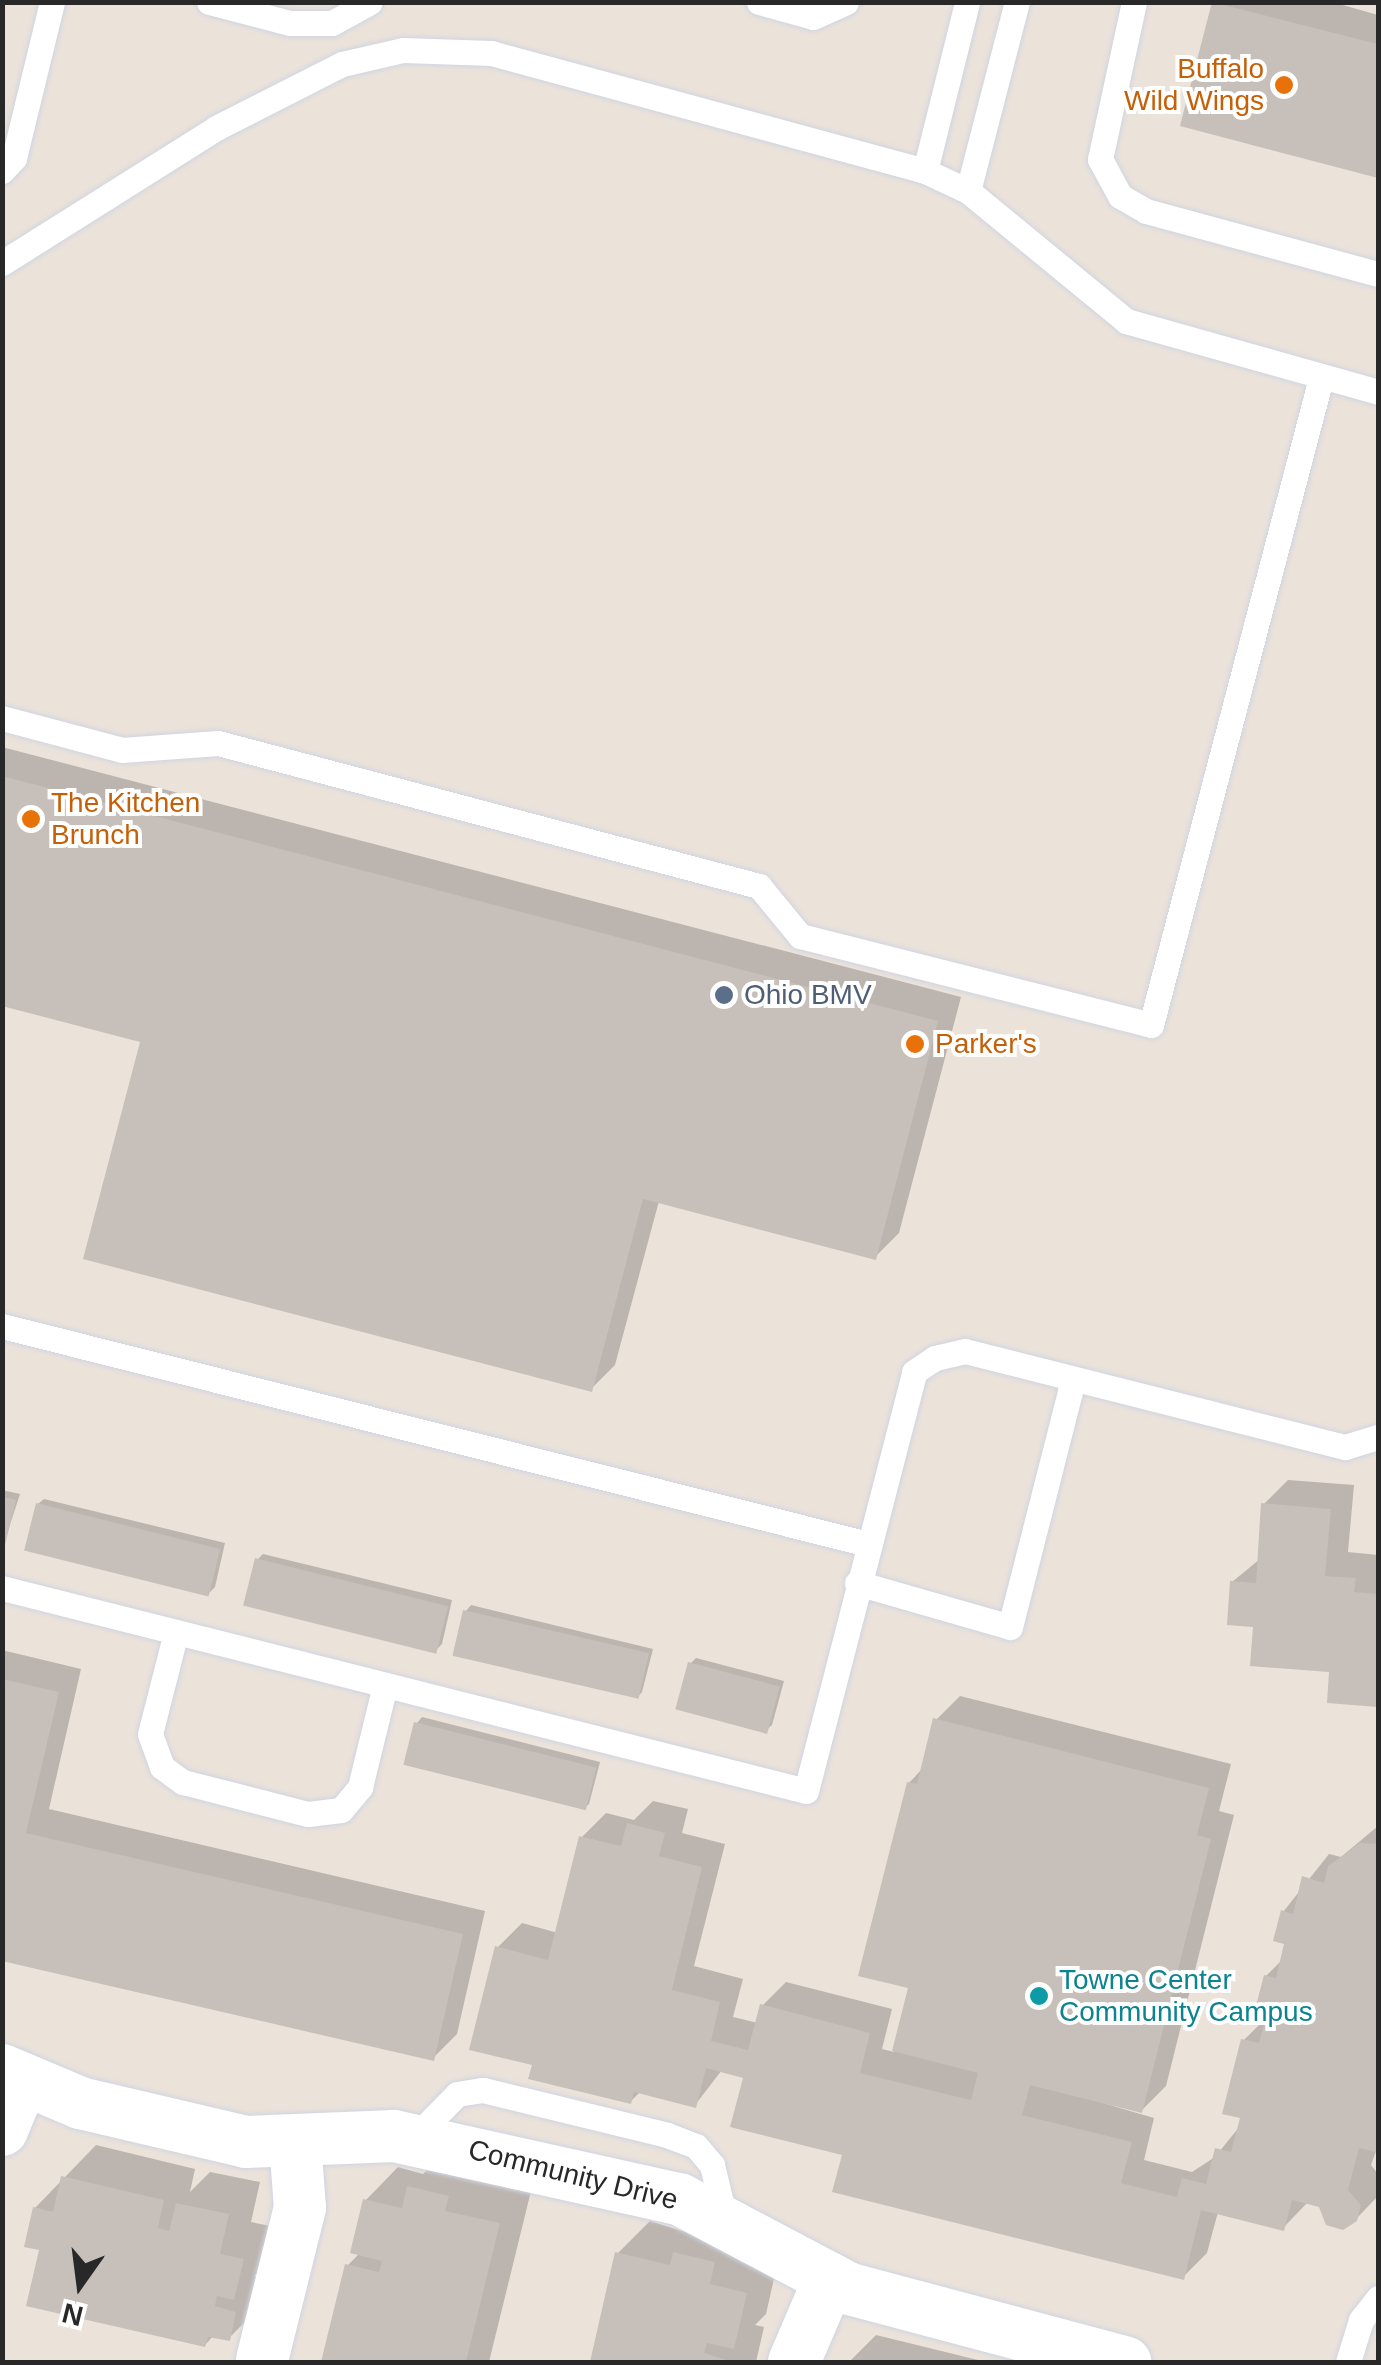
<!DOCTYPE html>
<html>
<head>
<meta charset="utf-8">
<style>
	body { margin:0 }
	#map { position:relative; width:1381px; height:2365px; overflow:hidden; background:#ebe2da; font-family:Helvetica,sans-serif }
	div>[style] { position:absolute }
	.shadow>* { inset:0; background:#0003 }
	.building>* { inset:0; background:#c6bfba; transform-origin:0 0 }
	.roads { filter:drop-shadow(0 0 2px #cfd5e2) drop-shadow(0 0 2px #cfd5e2) }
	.lane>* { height:25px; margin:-12.5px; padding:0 12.5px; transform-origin:12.5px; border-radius:12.5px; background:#fff }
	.street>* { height:52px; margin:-26px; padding:0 26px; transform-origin:26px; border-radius:26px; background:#fff }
	.dots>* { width:28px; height:28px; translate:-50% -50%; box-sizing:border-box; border:5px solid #fff; border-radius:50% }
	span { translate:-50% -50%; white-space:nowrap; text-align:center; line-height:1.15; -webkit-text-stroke:8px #fff; paint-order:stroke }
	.food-label { font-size:28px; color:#c56008 }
	.right { translate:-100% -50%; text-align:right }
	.left { translate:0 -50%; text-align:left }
	.service-label { font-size:28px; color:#4e5e75 }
	.culture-label { font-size:28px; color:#0d838f }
	.street-label { font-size:28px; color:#282828 }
	.frame { position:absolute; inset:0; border:5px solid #282828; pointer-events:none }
	.north { position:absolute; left:30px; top:2235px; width:100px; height:100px; -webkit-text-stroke:8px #fff; paint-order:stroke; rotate:194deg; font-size:28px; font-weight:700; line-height:40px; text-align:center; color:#282828 }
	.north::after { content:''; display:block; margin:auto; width:35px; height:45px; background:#282828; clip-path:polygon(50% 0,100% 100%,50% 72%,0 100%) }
</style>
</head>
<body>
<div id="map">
	<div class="shadow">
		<div style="clip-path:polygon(1215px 2px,1332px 2px,1378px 15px,1378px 176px,1183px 124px)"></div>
		<div style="clip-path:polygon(2px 747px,961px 997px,899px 1233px,875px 1257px,659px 1201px,615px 1365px,591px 1389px,143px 1040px,2px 1003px)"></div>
		<div style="clip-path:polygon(1288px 1480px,1354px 1485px,1348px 1552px,1378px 1555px,1378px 1704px,1329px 1700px,1331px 1670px,1256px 1624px,1232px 1582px,1260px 1559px,1264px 1504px)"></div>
		<div style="clip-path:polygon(2px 1490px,20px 1494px,4px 1543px,2px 1543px)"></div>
		<div style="clip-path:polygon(44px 1499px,225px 1543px,215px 1587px,209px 1593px,38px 1504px)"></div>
		<div style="clip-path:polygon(263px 1554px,452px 1600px,442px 1644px,436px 1650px,257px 1560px)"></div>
		<div style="clip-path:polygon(471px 1605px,653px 1649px,642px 1692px,637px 1698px,466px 1611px)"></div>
		<div style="clip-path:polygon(2px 1650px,81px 1669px,49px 1809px,485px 1911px,457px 2034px,433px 2058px,2px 1958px)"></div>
		<div style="clip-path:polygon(696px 1658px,784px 1681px,772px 1725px,766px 1730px,691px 1663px)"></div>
		<div style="clip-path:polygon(960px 1696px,1231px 1764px,1219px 1811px,1234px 1815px,1166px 2086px,1142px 2110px,1045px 2086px,1154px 2118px,1144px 2160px,1192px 2172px,1215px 2157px,1240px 2126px,1244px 2040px,1269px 2015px,1266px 1976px,1283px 1959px,1287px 1942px,1283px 1912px,1329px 1854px,1341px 1857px,1378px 1826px,1378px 2146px,1371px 2165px,1378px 2174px,1378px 2196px,1356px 2219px,1308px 2202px,1283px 2228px,1218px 2212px,1207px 2253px,1183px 2277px,845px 2153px,746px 2076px,722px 2070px,695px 2105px,641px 2091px,630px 2102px,535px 2063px,498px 1947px,522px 1923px,558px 1933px,582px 1837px,606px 1813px,634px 1820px,653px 1801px,688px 1809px,682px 1833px,725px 1844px,694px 1966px,743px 1979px,733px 2017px,758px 2023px,762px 2006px,786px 1982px,892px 2009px,882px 2049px,894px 2052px,911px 1986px,909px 1783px,923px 1768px,936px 1720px)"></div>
		<div style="clip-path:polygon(422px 1717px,600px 1762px,589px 1804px,583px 1809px,417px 1723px)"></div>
		<div style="clip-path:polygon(96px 2145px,195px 2169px,190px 2192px,210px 2172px,260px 2182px,251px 2222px,275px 2227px,266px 2265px,254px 2276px,267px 2280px,261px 2306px,229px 2338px,214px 2335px,205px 2345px,42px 2248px,35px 2208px)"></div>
		<div style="clip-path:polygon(442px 2155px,531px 2191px,489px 2362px,324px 2362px,348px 2265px,360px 2253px,366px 2200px,398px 2167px,423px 2174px)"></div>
		<div style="clip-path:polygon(650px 2221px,778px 2261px,766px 2314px,755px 2325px,764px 2327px,756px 2362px,592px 2362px,618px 2253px)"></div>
		<div style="clip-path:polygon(876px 2335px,978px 2360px,977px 2362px,849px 2362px)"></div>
	</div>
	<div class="building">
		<div style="clip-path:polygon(1212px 2px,1378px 44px,1378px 178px,1180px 126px)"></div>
		<div style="clip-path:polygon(2px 776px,938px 1021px,876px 1260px,643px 1199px,592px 1392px,83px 1259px,140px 1042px,2px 1006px)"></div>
		<div style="clip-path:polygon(2px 1496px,16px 1500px,4px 1549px,2px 1549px)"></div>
		<div style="left:36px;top:1503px;width:190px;height:49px;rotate:14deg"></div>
		<div style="clip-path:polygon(1261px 1503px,1331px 1509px,1325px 1576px,1356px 1578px,1354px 1592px,1378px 1594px,1378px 1707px,1327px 1703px,1329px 1672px,1250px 1666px,1253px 1627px,1227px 1625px,1230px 1581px,1256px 1583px)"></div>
		<div style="left:255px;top:1558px;width:199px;height:49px;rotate:14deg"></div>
		<div style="left:463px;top:1610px;width:191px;height:47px;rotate:13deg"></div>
		<div style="left:688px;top:1662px;width:95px;height:49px;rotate:15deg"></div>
		<div style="clip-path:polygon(2px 1679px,59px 1692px,26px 1833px,463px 1934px,434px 2061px,2px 1961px)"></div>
		<div style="clip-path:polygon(933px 1718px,1209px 1788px,1197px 1835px,1211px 1839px,1142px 2113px,1030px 2085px,1022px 2115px,1132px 2142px,1121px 2183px,1177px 2197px,1182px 2178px,1206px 2184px,1215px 2148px,1231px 2152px,1240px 2118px,1222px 2114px,1241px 2039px,1259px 2043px,1268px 2009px,1256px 2006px,1264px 1975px,1276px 1978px,1284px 1944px,1273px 1941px,1281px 1910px,1293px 1914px,1302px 1876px,1324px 1883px,1328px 1866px,1360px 1843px,1378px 1844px,1378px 2143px,1376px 2152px,1359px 2148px,1348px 2190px,1361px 2205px,1357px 2221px,1343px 2230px,1326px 2225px,1319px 2207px,1292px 2200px,1284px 2231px,1201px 2210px,1184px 2280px,832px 2192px,842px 2155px,730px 2127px,743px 2078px,706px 2068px,696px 2108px,634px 2092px,631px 2104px,528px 2079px,532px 2065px,469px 2050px,495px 1946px,548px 1960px,579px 1836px,621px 1846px,627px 1823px,665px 1833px,659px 1856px,702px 1867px,672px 1990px,720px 2002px,711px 2041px,748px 2050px,760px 2004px,870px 2033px,860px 2073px,971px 2100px,978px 2073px,892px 2051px,908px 1988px,858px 1976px,907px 1782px,917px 1784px)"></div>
		<div style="left:414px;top:1722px;width:188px;height:44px;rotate:14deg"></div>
		<div style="clip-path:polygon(61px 2176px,164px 2200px,158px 2228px,169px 2231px,176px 2203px,229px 2214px,220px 2254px,244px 2259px,234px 2300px,217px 2296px,215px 2306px,236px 2312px,230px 2341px,208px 2337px,205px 2347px,26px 2306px,39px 2250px,24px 2247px,33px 2207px,53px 2212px)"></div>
		<div style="clip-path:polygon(407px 2186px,449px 2196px,445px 2211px,500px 2223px,466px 2362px,321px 2362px,345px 2264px,379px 2272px,382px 2261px,350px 2253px,363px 2199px,402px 2208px)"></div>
		<div style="clip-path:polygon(615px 2252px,670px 2265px,673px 2252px,715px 2262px,710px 2284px,747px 2293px,734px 2349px,707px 2343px,704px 2353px,733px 2362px,590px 2362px)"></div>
	</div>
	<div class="roads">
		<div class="lane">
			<div style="left:209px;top:2px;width:84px;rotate:14.5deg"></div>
			<div style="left:290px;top:23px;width:42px"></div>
			<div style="left:332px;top:23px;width:43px;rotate:-28.9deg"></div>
			<div style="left:759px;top:2px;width:56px;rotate:15.5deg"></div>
			<div style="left:813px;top:17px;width:36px;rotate:-24deg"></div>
			<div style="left:1134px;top:2px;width:161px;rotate:102.2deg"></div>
			<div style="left:1100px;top:159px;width:42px;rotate:61.6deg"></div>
			<div style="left:1120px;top:196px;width:30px;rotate:30deg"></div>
			<div style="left:1146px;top:211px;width:240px;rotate:15.2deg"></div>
			<div style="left:2px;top:171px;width:18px;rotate:-47deg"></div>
			<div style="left:14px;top:158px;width:161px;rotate:-76.3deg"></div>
			<div style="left:925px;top:171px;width:174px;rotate:-76deg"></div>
			<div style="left:968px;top:191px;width:195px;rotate:-75.5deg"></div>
			<div style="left:2px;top:263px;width:253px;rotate:-32.2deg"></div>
			<div style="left:216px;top:128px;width:141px;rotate:-26.9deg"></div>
			<div style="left:342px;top:64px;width:63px;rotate:-12.9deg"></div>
			<div style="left:403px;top:50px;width:88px;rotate:2deg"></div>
			<div style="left:491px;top:53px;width:450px;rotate:15.2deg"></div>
			<div style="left:925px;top:171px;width:47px;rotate:24.9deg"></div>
			<div style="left:968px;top:191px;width:205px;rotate:39.4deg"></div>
			<div style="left:1126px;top:321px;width:262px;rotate:15.7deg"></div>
			<div style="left:2px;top:718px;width:124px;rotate:14.9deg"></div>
			<div style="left:122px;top:750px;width:96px;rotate:-4.2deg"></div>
			<div style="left:218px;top:743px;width:560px;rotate:14.81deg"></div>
			<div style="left:759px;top:886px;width:65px;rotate:50.6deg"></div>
			<div style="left:800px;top:936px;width:362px;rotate:14.2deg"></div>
			<div style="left:1151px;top:1025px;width:669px;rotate:-75.28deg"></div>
			<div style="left:2px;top:1326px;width:893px;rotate:14.13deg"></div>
			<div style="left:857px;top:1583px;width:159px;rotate:16deg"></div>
			<div style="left:1010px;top:1627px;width:255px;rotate:-75.7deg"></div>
			<div style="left:2px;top:1588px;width:829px;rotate:14.17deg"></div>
			<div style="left:806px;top:1791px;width:433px;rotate:-75.5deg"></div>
			<div style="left:914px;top:1372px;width:25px;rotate:-34deg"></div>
			<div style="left:935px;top:1358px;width:31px;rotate:-13deg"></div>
			<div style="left:965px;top:1351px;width:392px;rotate:14.2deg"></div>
			<div style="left:1345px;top:1447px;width:34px;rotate:-17deg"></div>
			<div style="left:176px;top:1632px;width:105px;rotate:104.3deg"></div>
			<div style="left:150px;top:1734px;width:35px;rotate:70deg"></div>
			<div style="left:162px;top:1767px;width:26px;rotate:36deg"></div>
			<div style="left:183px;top:1782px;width:129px;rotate:14.4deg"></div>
			<div style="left:308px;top:1814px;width:33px;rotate:-7deg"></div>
			<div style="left:341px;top:1810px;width:30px;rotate:-50deg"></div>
			<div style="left:360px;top:1787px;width:105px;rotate:-76.2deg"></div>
			<div style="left:413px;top:2139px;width:63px;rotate:-45.6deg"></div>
			<div style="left:457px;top:2094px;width:26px;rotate:-9deg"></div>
			<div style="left:483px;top:2090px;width:189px;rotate:13.7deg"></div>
			<div style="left:667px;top:2135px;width:31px;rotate:21deg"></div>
			<div style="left:696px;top:2146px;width:25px;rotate:50deg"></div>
			<div style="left:712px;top:2165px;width:56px;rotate:76.5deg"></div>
			<div style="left:1348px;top:2362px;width:44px;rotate:-72.8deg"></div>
			<div style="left:1361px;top:2320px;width:28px;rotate:-52deg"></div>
		</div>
		<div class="street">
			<div style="left:2px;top:2070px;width:85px;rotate:22.9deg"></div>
			<div style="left:80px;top:2103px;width:171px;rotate:13.2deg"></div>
			<div style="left:246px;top:2142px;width:148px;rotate:-2.3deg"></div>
			<div style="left:394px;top:2136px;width:292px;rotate:12.5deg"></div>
			<div style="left:679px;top:2199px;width:193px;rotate:27.8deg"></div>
			<div style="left:850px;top:2289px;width:285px;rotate:14.9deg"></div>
			<div style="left:2px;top:2130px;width:55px;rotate:-67.6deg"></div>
			<div style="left:262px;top:2360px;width:157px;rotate:-76deg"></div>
			<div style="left:300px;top:2208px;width:66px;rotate:-94.3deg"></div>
			<div style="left:794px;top:2362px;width:91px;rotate:-66.8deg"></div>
		</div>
	</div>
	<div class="dots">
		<div style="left:1284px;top:85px;background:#e8710a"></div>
		<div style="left:31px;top:819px;background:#e8710a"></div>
		<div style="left:724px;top:995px;background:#5c6f8a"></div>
		<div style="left:915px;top:1044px;background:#e8710a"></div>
		<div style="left:1039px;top:1996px;background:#0f9aa8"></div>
	</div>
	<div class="food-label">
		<span class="right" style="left:1264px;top:85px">Buffalo<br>Wild Wings</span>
		<span class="left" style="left:51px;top:819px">The Kitchen<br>Brunch</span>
		<span class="left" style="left:935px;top:1044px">Parker's</span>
	</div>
	<div class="service-label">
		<span class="left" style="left:744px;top:995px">Ohio BMV</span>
	</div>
	<div class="culture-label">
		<span class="left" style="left:1059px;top:1996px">Towne Center<br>Community Campus</span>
	</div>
	<div class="street-label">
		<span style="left:573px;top:2175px;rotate:14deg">Community Drive</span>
	</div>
	<div class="frame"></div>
	<div class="north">N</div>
</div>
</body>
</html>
